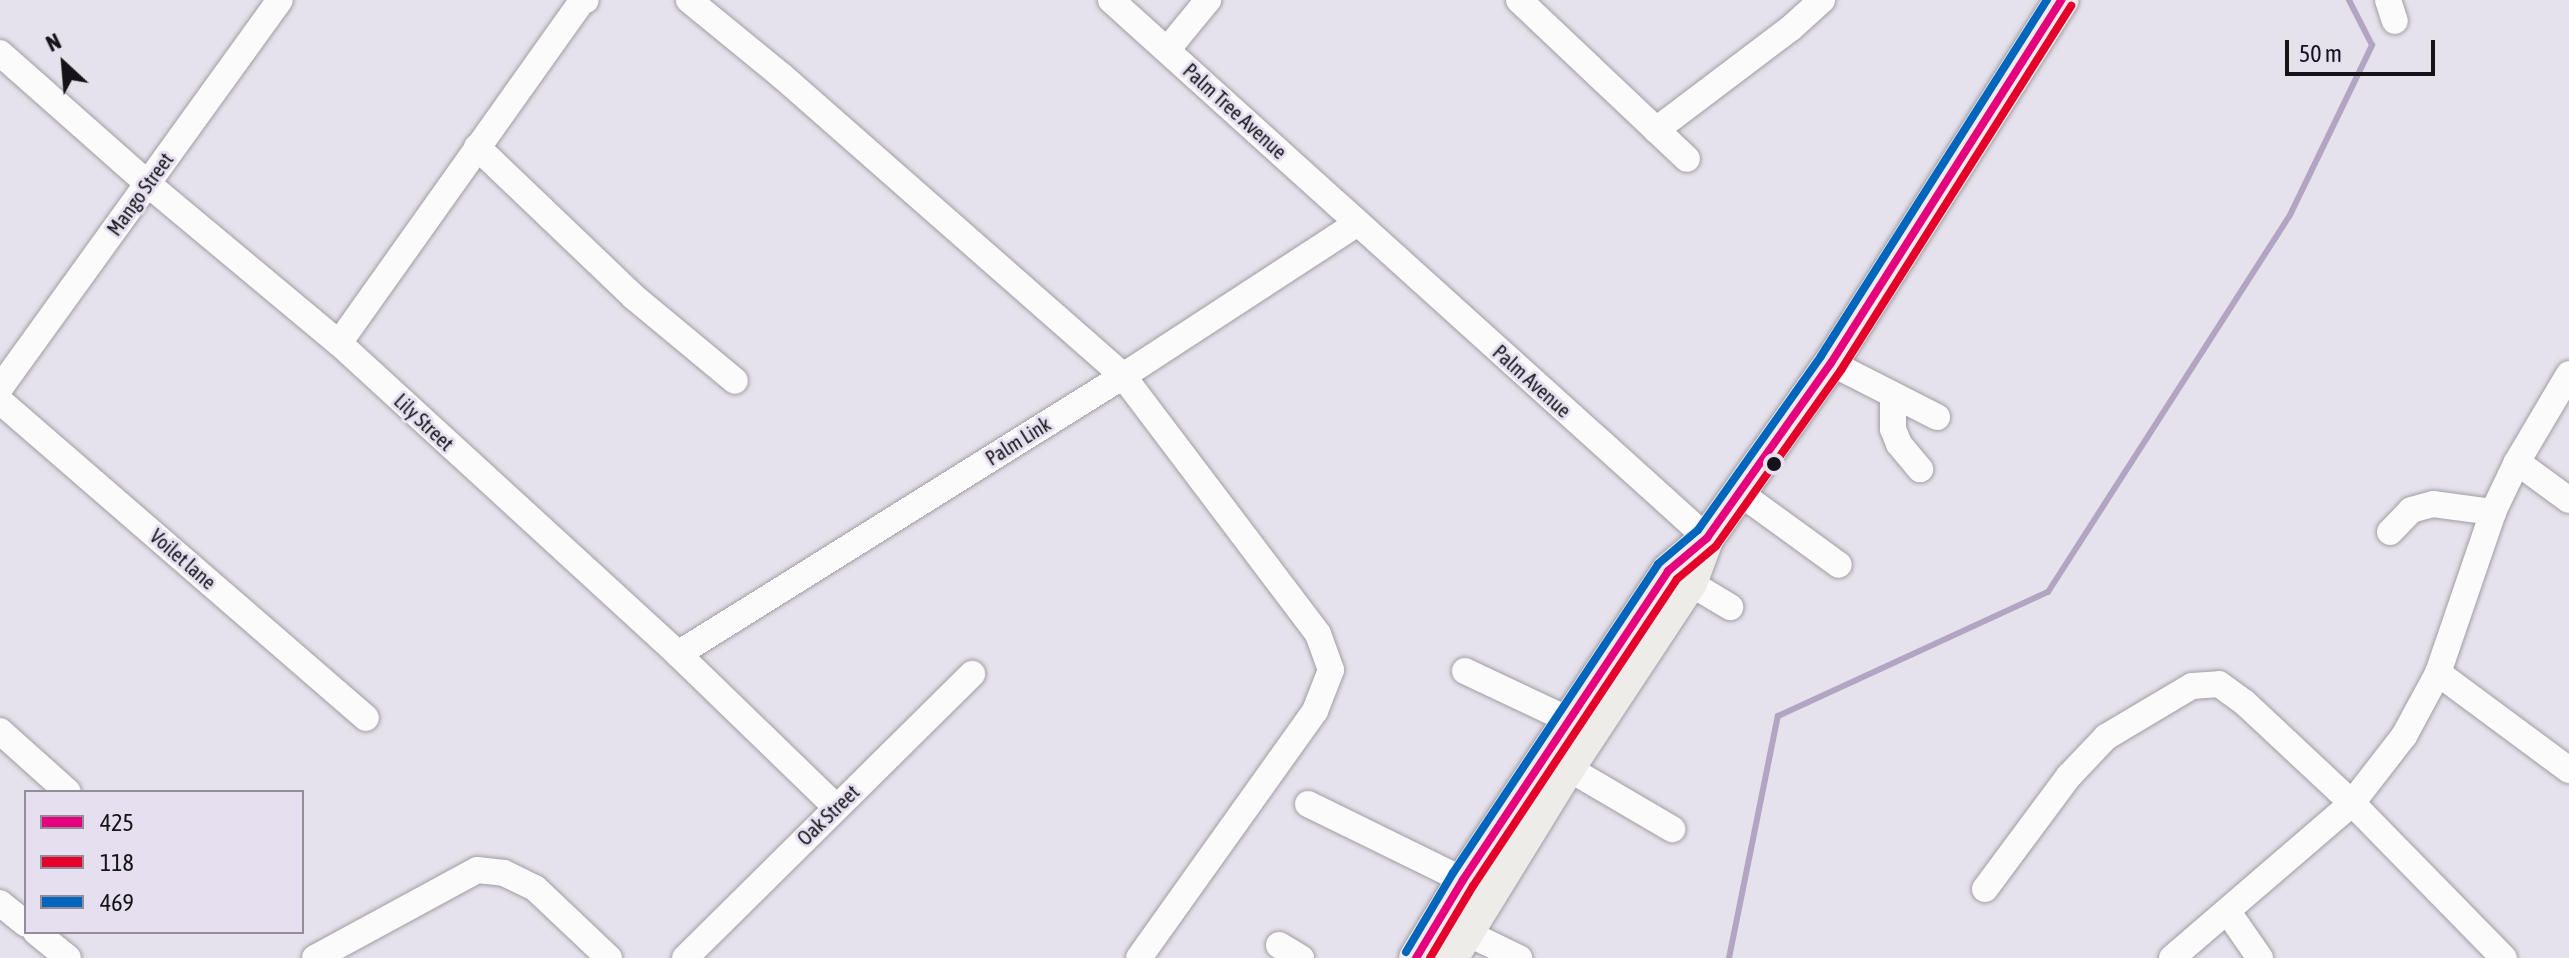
<!DOCTYPE html>
<html>
<head>
<meta charset="utf-8">
<style>
	body { margin:0 }
	#map { position:relative; width:2569px; height:958px; overflow:hidden; background:#e6e2ec; font-family:"Asap Condensed",sans-serif }
	div>[style] { position:absolute }
	.stream>* { height:6px; margin:-3px; padding:0 3px; transform-origin:3px; border-radius:3px; background:#b1a5c3 }
	.roads { filter:drop-shadow(0 0 2px #a09da4) drop-shadow(0 0 2px #a09da4) }
	.minor>* { height:26px; margin:-13px; padding:0 13px; transform-origin:13px; border-radius:13px; background:#fbfbfc }
	.major>* { height:34px; margin:-17px; padding:0 17px; transform-origin:17px; border-radius:17px; background:#edece8 }
	.bus-1>* { height:8px; margin:-4px; padding:0 4px; transform-origin:4px; border-radius:4px; background:#e5007d }
	.bus-2>* { height:8px; margin:-4px; padding:0 4px; transform-origin:4px; border-radius:4px; background:#e4002b }
	.bus-3>* { height:8px; margin:-4px; padding:0 4px; transform-origin:4px; border-radius:4px; background:#0065bd }
	.dots>* { width:22px; height:22px; translate:-50% -50%; box-sizing:border-box; border:4px solid #e5dfef; border-radius:50% }
	span { translate:-50% -50%; white-space:nowrap; text-align:center; line-height:1.15; -webkit-text-stroke:6px #e5dfef; paint-order:stroke }
	.street-label { font-size:20px; color:#151318 }
	.legend { position:absolute; left:24px; top:790px; width:280px; height:144px; box-sizing:border-box; background:#e5dfef; border:2px solid #928d99; margin:0; padding:10px 14px; list-style:none; font-size:24px; color:#151318 }
	.legend li { display:flex; align-items:center; gap:16px; height:40px }
	.legend b { width:40px; border:2px solid #928d99 }
	.north { position:absolute; left:24px; top:24px; width:80px; height:80px; -webkit-text-stroke:6px #e5dfef; paint-order:stroke; rotate:334deg; font-size:22px; font-weight:700; line-height:32px; text-align:center; color:#151318 }
	.north::after { content:''; display:block; margin:auto; width:28px; height:36px; background:#151318; clip-path:polygon(50% 0,100% 100%,50% 72%,0 100%) }
	.scale { position:absolute; left:2285px; top:40px; width:150px; height:36px; box-sizing:border-box; border:4px solid #151318; border-top:0; padding-left:10px; font-size:24px; line-height:28px; white-space:nowrap; color:#151318; -webkit-text-stroke:6px #e5dfef; paint-order:stroke }
</style>
</head>
<body>
<div id="map">
	<div class="stream">
		<div style="left:1729px;top:958px;width:247px;rotate:-78.6deg"></div>
		<div style="left:1778px;top:716px;width:297px;rotate:-24.7deg"></div>
		<div style="left:2048px;top:592px;width:448px;rotate:-57.3deg"></div>
		<div style="left:2290px;top:215px;width:189px;rotate:-64.2deg"></div>
		<div style="left:2372px;top:45px;width:51px;rotate:-117.1deg"></div>
	</div>
	<div class="roads">
		<div class="minor">
			<div style="left:689px;top:0;width:120px;rotate:39.3deg"></div>
			<div style="left:782px;top:76px;width:454px;rotate:41.3deg"></div>
			<div style="left:1123px;top:376px;width:323px;rotate:52.9deg"></div>
			<div style="left:1318px;top:634px;width:38px;rotate:70deg"></div>
			<div style="left:1331px;top:670px;width:44px;rotate:111.3deg"></div>
			<div style="left:1315px;top:711px;width:303px;rotate:125.5deg"></div>
			<div style="left:1111px;top:0;width:803px;rotate:42.07deg"></div>
			<div style="left:1519px;top:0;width:231px;rotate:43.4deg"></div>
			<div style="left:2388px;top:0;width:22px;rotate:72deg"></div>
			<div style="left:1167px;top:50px;width:65px;rotate:-50.6deg"></div>
			<div style="left:0;top:53px;width:198px;rotate:41.5deg"></div>
			<div style="left:148px;top:184px;width:249px;rotate:39.8deg"></div>
			<div style="left:339px;top:343px;width:460px;rotate:42.5deg"></div>
			<div style="left:678px;top:654px;width:219px;rotate:44.1deg"></div>
			<div style="left:1656px;top:130px;width:169px;rotate:-37.1deg"></div>
			<div style="left:1791px;top:28px;width:42px;rotate:-42.1deg"></div>
			<div style="left:477px;top:147px;width:217px;rotate:43.7deg"></div>
			<div style="left:634px;top:297px;width:131px;rotate:39.7deg"></div>
			<div style="left:339px;top:343px;width:418px;rotate:-54.6deg"></div>
			<div style="left:581px;top:2px;width:5px;rotate:-22deg"></div>
			<div style="left:1831px;top:363px;width:119px;rotate:27deg"></div>
			<div style="left:0;top:388px;width:478px;rotate:-54.2deg"></div>
			<div style="left:1893px;top:396px;width:33px;rotate:90deg"></div>
			<div style="left:1893px;top:429px;width:16px;rotate:68deg"></div>
			<div style="left:1899px;top:444px;width:33px;rotate:50deg"></div>
			<div style="left:0;top:401px;width:484px;rotate:40.9deg"></div>
			<div style="left:2517px;top:462px;width:64px;rotate:36.2deg"></div>
			<div style="left:1740px;top:493px;width:122px;rotate:36deg"></div>
			<div style="left:2390px;top:532px;width:30px;rotate:-46deg"></div>
			<div style="left:2411px;top:510px;width:23px;rotate:-15deg"></div>
			<div style="left:2433px;top:504px;width:61px;rotate:7.6deg"></div>
			<div style="left:1690px;top:583px;width:47px;rotate:31deg"></div>
			<div style="left:678px;top:654px;width:525px;rotate:-31.99deg"></div>
			<div style="left:1123px;top:376px;width:278px;rotate:-33.1deg"></div>
			<div style="left:1465px;top:671px;width:117px;rotate:25.3deg"></div>
			<div style="left:2438px;top:673px;width:163px;rotate:36.5deg"></div>
			<div style="left:0;top:731px;width:91px;rotate:41.9deg"></div>
			<div style="left:1568px;top:768px;width:121px;rotate:30.4deg"></div>
			<div style="left:1308px;top:804px;width:173px;rotate:26.1deg"></div>
			<div style="left:1985px;top:889px;width:141px;rotate:-53.4deg"></div>
			<div style="left:2069px;top:776px;width:54px;rotate:-46.5deg"></div>
			<div style="left:2106px;top:737px;width:100px;rotate:-30.7deg"></div>
			<div style="left:2192px;top:686px;width:27px;rotate:-4deg"></div>
			<div style="left:2219px;top:684px;width:31px;rotate:36deg"></div>
			<div style="left:2244px;top:702px;width:148px;rotate:43.1deg"></div>
			<div style="left:2352px;top:803px;width:217px;rotate:45.6deg"></div>
			<div style="left:0;top:903px;width:33px;rotate:39deg"></div>
			<div style="left:2228px;top:912px;width:56px;rotate:55.2deg"></div>
			<div style="left:36px;top:932px;width:41px;rotate:39.1deg"></div>
			<div style="left:1467px;top:933px;width:58px;rotate:25.7deg"></div>
			<div style="left:1279px;top:945px;width:26px;rotate:31deg"></div>
			<div style="left:315px;top:958px;width:184px;rotate:-28.5deg"></div>
			<div style="left:477px;top:870px;width:27px;rotate:6deg"></div>
			<div style="left:504px;top:873px;width:34px;rotate:26deg"></div>
			<div style="left:535px;top:888px;width:102px;rotate:43.4deg"></div>
			<div style="left:685px;top:958px;width:404px;rotate:-44.7deg"></div>
			<div style="left:2172px;top:958px;width:238px;rotate:-40.7deg"></div>
			<div style="left:2352px;top:803px;width:85px;rotate:-52.2deg"></div>
			<div style="left:2404px;top:736px;width:72px;rotate:-61.6deg"></div>
			<div style="left:2438px;top:673px;width:170px;rotate:-71.1deg"></div>
			<div style="left:2493px;top:512px;width:55px;rotate:-64.4deg"></div>
			<div style="left:2517px;top:462px;width:102px;rotate:-59.4deg"></div>
		</div>
		<div class="major">
			<div style="left:1416px;top:958px;width:91px;rotate:-58.9deg"></div>
			<div style="left:1463px;top:880px;width:371px;rotate:-56.4deg"></div>
			<div style="left:1668px;top:571px;width:51px;rotate:-40.2deg"></div>
			<div style="left:1707px;top:538px;width:214px;rotate:-54.7deg"></div>
			<div style="left:1831px;top:363px;width:430px;rotate:-57.6deg"></div>
			<div style="left:1451px;top:958px;width:223px;rotate:-58.4deg"></div>
			<div style="left:1568px;top:768px;width:222px;rotate:-56.6deg"></div>
			<div style="left:1690px;top:583px;width:43px;rotate:-69.4deg"></div>
		</div>
	</div>
	<div class="bus-1">
		<div style="left:1416px;top:958px;width:91px;rotate:-58.9deg"></div>
		<div style="left:1463px;top:880px;width:371px;rotate:-56.4deg"></div>
		<div style="left:1668px;top:571px;width:51px;rotate:-40.2deg"></div>
		<div style="left:1707px;top:538px;width:214px;rotate:-54.7deg"></div>
		<div style="left:1831px;top:363px;width:430px;rotate:-57.6deg"></div>
	</div>
	<div class="bus-2">
		<div style="left:1430px;top:958px;width:84px;rotate:-59.2deg"></div>
		<div style="left:1473px;top:886px;width:369px;rotate:-56.4deg"></div>
		<div style="left:1677px;top:579px;width:51px;rotate:-40.2deg"></div>
		<div style="left:1716px;top:546px;width:216px;rotate:-54.6deg"></div>
		<div style="left:1841px;top:370px;width:431px;rotate:-57.7deg"></div>
	</div>
	<div class="bus-3">
		<div style="left:1406px;top:952px;width:92px;rotate:-59.3deg"></div>
		<div style="left:1453px;top:873px;width:371px;rotate:-56.4deg"></div>
		<div style="left:1658px;top:564px;width:52px;rotate:-40.4deg"></div>
		<div style="left:1698px;top:530px;width:213px;rotate:-54.7deg"></div>
		<div style="left:1821px;top:356px;width:422px;rotate:-57.6deg"></div>
	</div>
	<div class="dots">
		<div style="left:1774px;top:464px;background:#151318"></div>
	</div>
	<div class="street-label">
		<span style="left:1235px;top:111px;rotate:42deg">Palm Tree Avenue</span>
		<span style="left:140px;top:194px;rotate:-54deg">Mango Street</span>
		<span style="left:1532px;top:381px;rotate:42deg">Palm Avenue</span>
		<span style="left:424px;top:422px;rotate:43deg">Lily Street</span>
		<span style="left:1018px;top:441px;rotate:-32deg">Palm Link</span>
		<span style="left:183px;top:559px;rotate:41deg">Voilet lane</span>
		<span style="left:828px;top:815px;rotate:-44deg">Oak Street</span>
	</div>
	<ul class="legend">
	<li><b style="height:10px;background:#e5007d"></b>425</li>
	<li><b style="height:10px;background:#e4002b"></b>118</li>
	<li><b style="height:10px;background:#0065bd"></b>469</li>
	</ul>
	<div class="north">N</div>
	<div class="scale">50 m</div>
</div>
</body>
</html>
